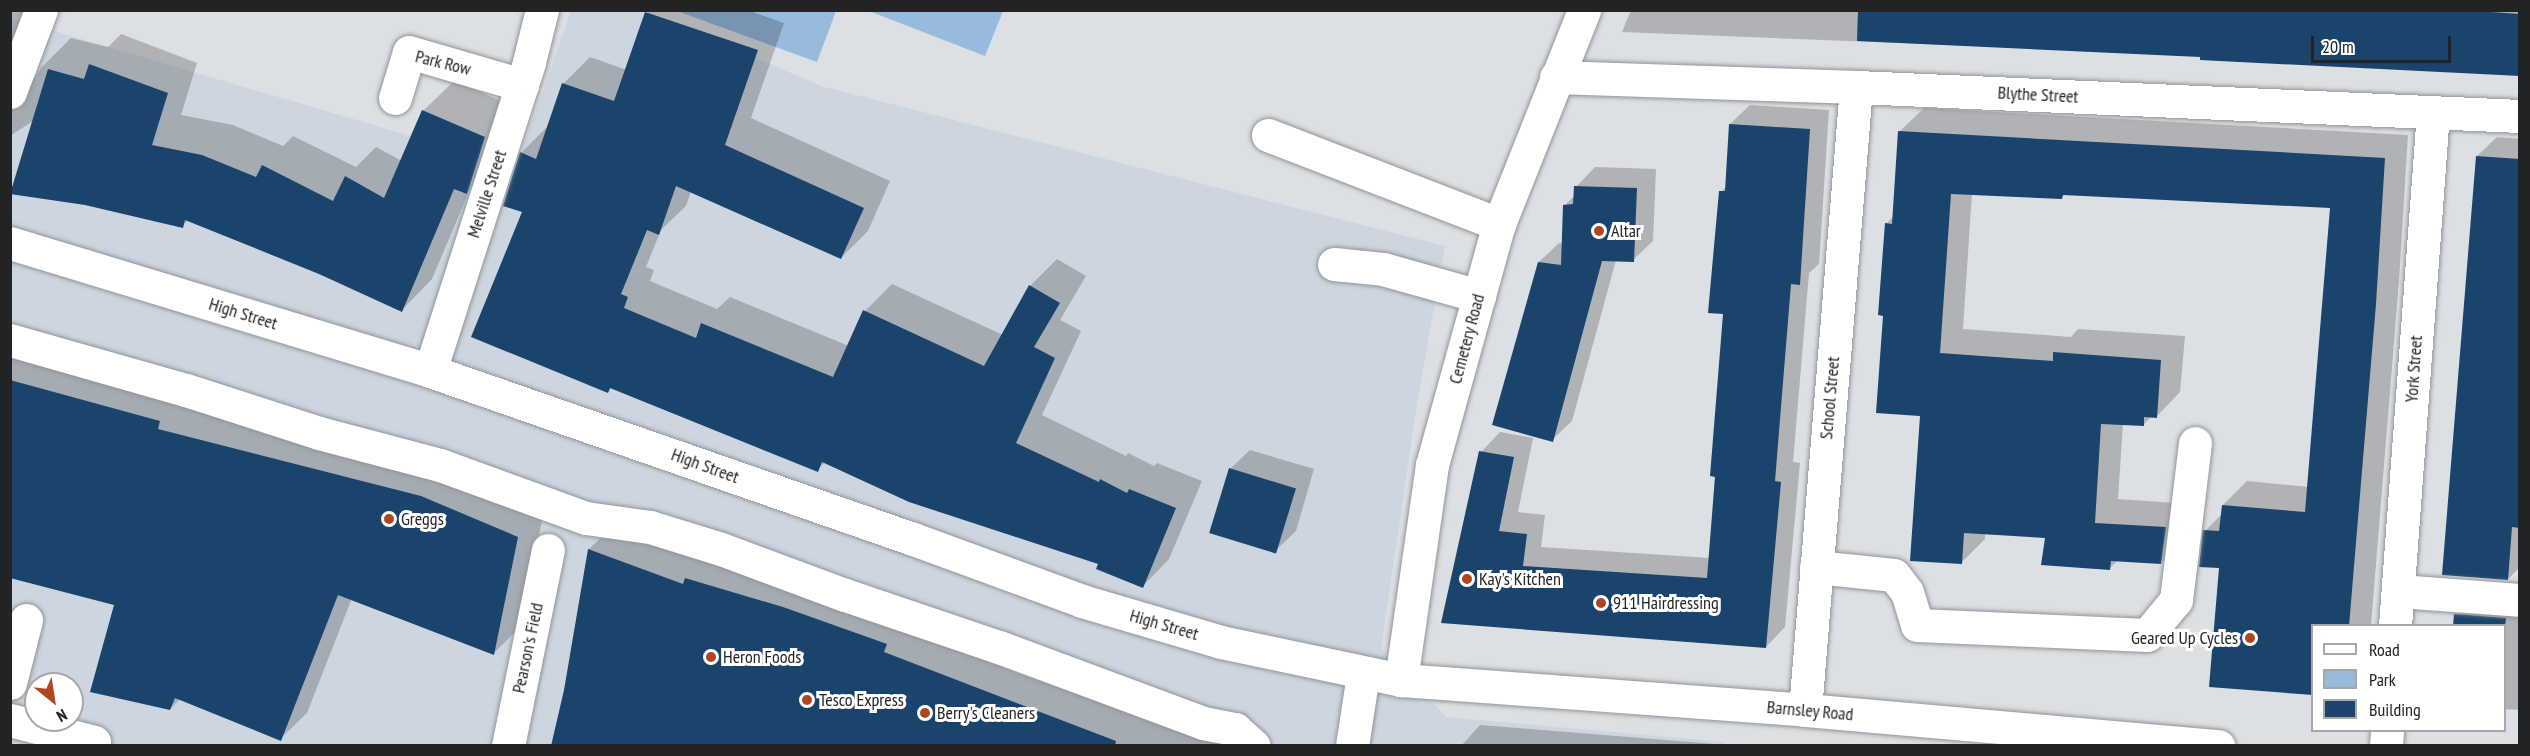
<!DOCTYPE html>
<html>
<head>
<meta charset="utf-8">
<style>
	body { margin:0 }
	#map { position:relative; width:2530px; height:756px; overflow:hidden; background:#dcdfe3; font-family:"PT Sans Narrow",sans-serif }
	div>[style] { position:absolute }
	.built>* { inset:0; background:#cdd6e0 }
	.green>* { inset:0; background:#98badd }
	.shadow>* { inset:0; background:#0003 }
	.building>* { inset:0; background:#1b446c; transform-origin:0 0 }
	.roads { filter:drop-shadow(0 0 2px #919598) drop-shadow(0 0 2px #919598) }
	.minor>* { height:33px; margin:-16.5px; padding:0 16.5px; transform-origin:16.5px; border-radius:16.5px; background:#fff }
	.dots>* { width:16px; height:16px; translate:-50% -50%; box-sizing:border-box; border:3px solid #fff; border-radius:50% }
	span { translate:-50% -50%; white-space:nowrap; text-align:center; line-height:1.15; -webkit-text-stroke:6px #fff; paint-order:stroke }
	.street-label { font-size:18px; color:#222325 }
	.poi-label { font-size:18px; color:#222325 }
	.left { translate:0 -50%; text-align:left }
	.right { translate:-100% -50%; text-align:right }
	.frame { position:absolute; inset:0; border:12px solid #222325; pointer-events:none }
	.legend { position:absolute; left:2311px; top:624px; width:195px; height:108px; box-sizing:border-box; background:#fff; border:2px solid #a7a7a8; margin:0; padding:8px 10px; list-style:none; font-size:18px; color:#222325 }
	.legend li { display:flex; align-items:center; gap:12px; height:30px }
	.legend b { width:30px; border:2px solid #a7a7a8 }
	.north { position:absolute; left:24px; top:672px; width:60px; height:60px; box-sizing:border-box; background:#fff; border:2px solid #a7a7a8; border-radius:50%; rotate:150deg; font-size:16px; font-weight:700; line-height:24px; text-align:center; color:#222325 }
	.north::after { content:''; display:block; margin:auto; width:21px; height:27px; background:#ae471f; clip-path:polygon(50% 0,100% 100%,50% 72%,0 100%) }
	.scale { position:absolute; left:2311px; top:36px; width:140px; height:27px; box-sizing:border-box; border:3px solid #222325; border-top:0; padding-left:8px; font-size:18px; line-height:21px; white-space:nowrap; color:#222325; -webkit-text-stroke:4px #fff; paint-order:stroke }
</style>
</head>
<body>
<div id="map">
	<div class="built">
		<div style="clip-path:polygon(evenodd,571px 11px,646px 11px,821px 86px,1445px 246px,1417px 404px,1381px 649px,1446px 717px,1724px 742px,1724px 745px,11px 745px,10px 18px,516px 167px,571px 11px,36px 684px,72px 684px,72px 720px,36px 720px,36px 684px)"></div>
	</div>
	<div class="green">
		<div style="clip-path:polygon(677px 11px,836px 10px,836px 11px,817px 62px)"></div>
		<div style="clip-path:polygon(869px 11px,1003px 11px,985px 56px)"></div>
	</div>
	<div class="shadow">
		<div style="clip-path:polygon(649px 10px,747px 10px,784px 23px,751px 118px,890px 181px,868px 231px,841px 258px,691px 191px,686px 206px,661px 230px,646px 267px,654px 270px,650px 281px,717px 309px,730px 297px,849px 346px,865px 311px,892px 284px,1003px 335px,1030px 286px,1057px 259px,1086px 276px,1060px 320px,1081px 331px,1042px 415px,1126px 456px,1128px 453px,1154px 466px,1157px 463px,1202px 481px,1169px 559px,1143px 586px,1100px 563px,825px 462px,817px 470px,612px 387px,608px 391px,524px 211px,521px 153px,548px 126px,563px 84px,590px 57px,627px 70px)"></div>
		<div style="clip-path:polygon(1631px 10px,2520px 10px,2520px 75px,2202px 55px,1622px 32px)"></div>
		<div style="clip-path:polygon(10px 11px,26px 12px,25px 73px,34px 79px,41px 68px,71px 38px,108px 47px,121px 34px,197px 63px,181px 115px,233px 125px,283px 146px,293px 136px,356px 167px,376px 147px,402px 161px,423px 111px,454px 81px,515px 107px,497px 161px,471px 187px,432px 279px,402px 310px,319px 272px,188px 220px,182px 226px,33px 121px,10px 136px)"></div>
		<div style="clip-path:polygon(1750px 105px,1829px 110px,1819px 264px,1809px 273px,1793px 462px,1800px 463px,1785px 627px,1766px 647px,1443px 621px,1481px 452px,1500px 432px,1533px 438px,1518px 512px,1545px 515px,1541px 547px,1710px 558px,1725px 312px,1721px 192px,1727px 186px,1730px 124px)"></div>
		<div style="clip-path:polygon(1924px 108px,2408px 135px,2399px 280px,2371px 626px,2312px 626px,2220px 567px,2205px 531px,2223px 513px,2223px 505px,2247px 481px,2309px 487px,2332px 206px,2065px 194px,2062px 197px,1972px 193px,1963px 329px,2071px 337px,2078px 329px,2185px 336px,2180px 392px,2157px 416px,2152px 416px,2143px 425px,2123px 424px,2118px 499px,2189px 504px,2185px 539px,2161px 563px,2118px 560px,2110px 568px,2047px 537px,1985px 533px,1985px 539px,1961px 563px,1922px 414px,1884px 314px,1886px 224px,1894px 216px,1900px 131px)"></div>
		<div style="clip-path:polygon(2497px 137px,2520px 139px,2520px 567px,2508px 579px,2477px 156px)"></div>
		<div style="clip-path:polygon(1595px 167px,1656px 169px,1653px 241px,1633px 260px,1616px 260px,1572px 421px,1552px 440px,1539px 262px,1559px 243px,1564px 244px,1565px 205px,1575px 195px,1576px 187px)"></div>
		<div style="clip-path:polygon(10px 347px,544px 510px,521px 626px,494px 653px,352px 598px,307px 713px,280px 739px,180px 699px,170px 709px,116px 604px,10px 576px)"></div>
		<div style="clip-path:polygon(1250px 450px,1314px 469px,1296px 531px,1276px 550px,1230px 469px)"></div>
		<div style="clip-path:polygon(613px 526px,907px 629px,1014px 672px,1226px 746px,553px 746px,566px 691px,589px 549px)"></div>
		<div style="clip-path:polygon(2475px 595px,2520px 598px,2520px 710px,2504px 709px,2504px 626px,2456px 615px)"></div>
		<div style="clip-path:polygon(1480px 725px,1740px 746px,1461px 746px)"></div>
	</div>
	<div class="building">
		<div style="clip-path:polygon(1858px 10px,2462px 10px,2520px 14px,2520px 76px,2200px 60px,2200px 57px,1857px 41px)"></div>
		<div style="clip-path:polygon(645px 12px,758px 50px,725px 145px,864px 208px,841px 259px,676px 186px,659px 235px,647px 230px,621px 294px,628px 297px,624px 308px,696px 338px,701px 323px,833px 377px,863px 310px,984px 366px,1029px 285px,1060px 303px,1034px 347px,1055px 358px,1016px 443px,1099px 482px,1100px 479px,1127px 493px,1129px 489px,1176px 508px,1143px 588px,1096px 569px,1098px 564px,909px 502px,822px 462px,818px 472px,610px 388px,608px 393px,471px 337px,522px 212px,503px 206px,520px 152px,536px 159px,562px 83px,614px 101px)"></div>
		<div style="clip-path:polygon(89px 64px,168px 93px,152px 145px,202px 155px,256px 177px,262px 165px,333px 201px,345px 176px,384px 198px,422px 110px,485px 137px,467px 194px,454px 189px,402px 312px,319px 274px,185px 220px,183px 228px,85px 205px,10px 194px,48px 69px,84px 79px)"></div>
		<div style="clip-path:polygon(1729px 124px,1810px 129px,1800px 285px,1791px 284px,1775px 481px,1781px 482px,1766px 648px,1441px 623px,1479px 451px,1514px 457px,1499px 531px,1527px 534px,1523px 566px,1707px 578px,1715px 477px,1710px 476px,1723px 314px,1708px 313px,1719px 191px,1725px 191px)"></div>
		<div style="clip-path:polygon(1898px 131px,2385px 158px,2376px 304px,2349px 626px,2313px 626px,2313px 695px,2209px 687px,2219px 568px,2199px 567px,2203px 530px,2219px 531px,2222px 505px,2305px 512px,2330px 208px,2063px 195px,2062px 199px,1951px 194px,1940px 353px,2053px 361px,2053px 352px,2161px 360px,2157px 418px,2144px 417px,2144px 426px,2101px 424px,2095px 523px,2166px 527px,2161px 564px,2111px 561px,2110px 570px,2041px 565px,2045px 538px,1964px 533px,1962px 564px,1910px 561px,1920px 416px,1876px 413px,1883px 316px,1878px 315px,1885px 223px,1892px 224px)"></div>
		<div style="clip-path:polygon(2476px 156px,2520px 159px,2520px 528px,2512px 527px,2508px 580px,2442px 575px)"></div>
		<div style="clip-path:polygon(1574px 186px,1637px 188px,1634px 262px,1602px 261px,1553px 442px,1492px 425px,1538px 262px,1561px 265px,1563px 205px,1573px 204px)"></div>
		<div style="clip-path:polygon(10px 380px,160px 421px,158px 429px,421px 496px,518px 537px,494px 655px,338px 595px,281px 741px,175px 698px,170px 710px,90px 692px,114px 605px,10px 578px)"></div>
		<div style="left:1229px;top:468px;width:70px;height:68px;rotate:17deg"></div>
		<div style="clip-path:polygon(588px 549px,683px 584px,685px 578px,783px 607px,887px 644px,884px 652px,1116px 741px,1115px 746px,551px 746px,564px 690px)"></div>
		<div style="clip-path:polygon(2454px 614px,2506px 618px,2505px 626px,2453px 626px)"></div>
	</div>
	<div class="roads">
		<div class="minor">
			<div style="left:1556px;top:77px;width:300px;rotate:1.9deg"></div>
			<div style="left:1856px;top:87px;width:665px;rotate:2.5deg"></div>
			<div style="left:10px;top:92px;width:88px;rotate:-69.3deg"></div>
			<div style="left:395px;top:98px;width:48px;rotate:-73.1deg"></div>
			<div style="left:409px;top:52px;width:118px;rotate:16.3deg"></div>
			<div style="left:1268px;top:135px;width:248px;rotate:21.1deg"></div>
			<div style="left:10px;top:243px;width:439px;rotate:16.9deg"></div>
			<div style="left:430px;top:371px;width:511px;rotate:19.18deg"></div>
			<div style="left:913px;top:539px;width:180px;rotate:20.1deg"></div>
			<div style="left:1082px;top:601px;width:145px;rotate:16.4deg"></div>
			<div style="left:1221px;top:642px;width:184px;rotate:11.9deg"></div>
			<div style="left:1401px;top:680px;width:405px;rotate:4.2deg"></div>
			<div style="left:1805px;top:710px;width:415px;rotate:5deg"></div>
			<div style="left:1334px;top:264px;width:49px;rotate:5.8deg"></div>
			<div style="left:1383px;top:269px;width:100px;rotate:15.7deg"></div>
			<div style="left:10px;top:340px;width:183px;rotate:15.9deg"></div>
			<div style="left:186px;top:390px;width:140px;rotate:17.9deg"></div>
			<div style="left:319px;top:433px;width:125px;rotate:14.8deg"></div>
			<div style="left:440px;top:465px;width:155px;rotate:20deg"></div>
			<div style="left:586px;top:518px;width:65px;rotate:8deg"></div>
			<div style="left:650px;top:527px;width:74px;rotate:17.2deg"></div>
			<div style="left:721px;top:549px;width:132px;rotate:20.4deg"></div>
			<div style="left:845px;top:595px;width:163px;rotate:18.7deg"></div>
			<div style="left:999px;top:647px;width:218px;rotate:20.4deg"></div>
			<div style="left:1203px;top:723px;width:33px;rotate:11deg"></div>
			<div style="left:1235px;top:729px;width:25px;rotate:42deg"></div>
			<div style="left:430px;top:371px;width:324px;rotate:-72.2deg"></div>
			<div style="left:529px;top:62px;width:54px;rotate:-76deg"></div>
			<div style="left:1816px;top:567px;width:78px;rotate:5.9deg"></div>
			<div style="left:1894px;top:575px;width:21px;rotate:53deg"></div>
			<div style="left:1907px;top:592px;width:34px;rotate:73deg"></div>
			<div style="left:1917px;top:625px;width:230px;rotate:2.5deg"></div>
			<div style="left:2147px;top:635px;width:45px;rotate:-50.4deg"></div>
			<div style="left:2176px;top:600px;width:158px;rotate:-83.1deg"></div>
			<div style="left:2398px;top:591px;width:122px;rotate:4.2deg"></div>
			<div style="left:2395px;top:626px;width:515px;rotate:-85.77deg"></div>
			<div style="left:1401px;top:680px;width:217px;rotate:-81.8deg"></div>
			<div style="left:1432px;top:465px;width:250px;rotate:-74.5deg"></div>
			<div style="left:1499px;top:224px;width:230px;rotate:-68.3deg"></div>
			<div style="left:10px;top:683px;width:65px;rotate:-75.7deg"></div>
			<div style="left:1805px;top:710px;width:625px;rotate:-85.32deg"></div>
			<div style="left:10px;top:720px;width:87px;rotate:14.7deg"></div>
			<div style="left:94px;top:742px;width:4px;rotate:104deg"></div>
			<div style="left:508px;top:746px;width:200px;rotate:-78.5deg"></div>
			<div style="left:1352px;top:746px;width:73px;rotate:-81.3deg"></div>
			<div style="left:2386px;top:746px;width:16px;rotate:-86deg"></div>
		</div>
	</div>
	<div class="dots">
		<div style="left:1599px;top:231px;background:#ae471f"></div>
		<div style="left:389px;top:519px;background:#ae471f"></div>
		<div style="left:1467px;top:579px;background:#ae471f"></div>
		<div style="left:1601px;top:603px;background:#ae471f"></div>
		<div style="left:2250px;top:638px;background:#ae471f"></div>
		<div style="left:711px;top:657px;background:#ae471f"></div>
		<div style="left:807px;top:700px;background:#ae471f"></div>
		<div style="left:925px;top:713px;background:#ae471f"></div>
	</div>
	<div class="street-label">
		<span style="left:443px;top:63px;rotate:14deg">Park Row</span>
		<span style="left:2038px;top:95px;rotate:3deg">Blythe Street</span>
		<span style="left:487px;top:194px;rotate:-72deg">Melville Street</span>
		<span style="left:243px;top:314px;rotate:17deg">High Street</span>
		<span style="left:1467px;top:339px;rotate:-75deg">Cemetery Road</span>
		<span style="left:2414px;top:369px;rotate:-86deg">York Street</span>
		<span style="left:1830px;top:398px;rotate:-85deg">School Street</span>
		<span style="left:705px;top:466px;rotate:20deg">High Street</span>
		<span style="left:1164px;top:625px;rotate:16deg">High Street</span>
		<span style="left:528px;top:648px;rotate:-78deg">Pearson's Field</span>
		<span style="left:1810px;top:711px;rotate:5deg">Barnsley Road</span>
	</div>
	<div class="poi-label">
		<span class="left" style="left:1611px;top:231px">Altar</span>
		<span class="left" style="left:401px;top:519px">Greggs</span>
		<span class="left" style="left:1479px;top:579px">Kay's Kitchen</span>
		<span class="left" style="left:1613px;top:603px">911 Hairdressing</span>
		<span class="right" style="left:2238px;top:638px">Geared Up Cycles</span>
		<span class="left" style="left:723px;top:657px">Heron Foods</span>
		<span class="left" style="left:819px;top:700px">Tesco Express</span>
		<span class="left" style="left:937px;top:713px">Berry's Cleaners</span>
	</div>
	<div class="frame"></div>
	<ul class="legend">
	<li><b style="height:8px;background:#fff"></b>Road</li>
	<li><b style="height:16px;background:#98badd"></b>Park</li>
	<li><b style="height:16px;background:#1b446c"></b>Building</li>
	</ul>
	<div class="north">N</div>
	<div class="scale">20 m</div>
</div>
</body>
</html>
